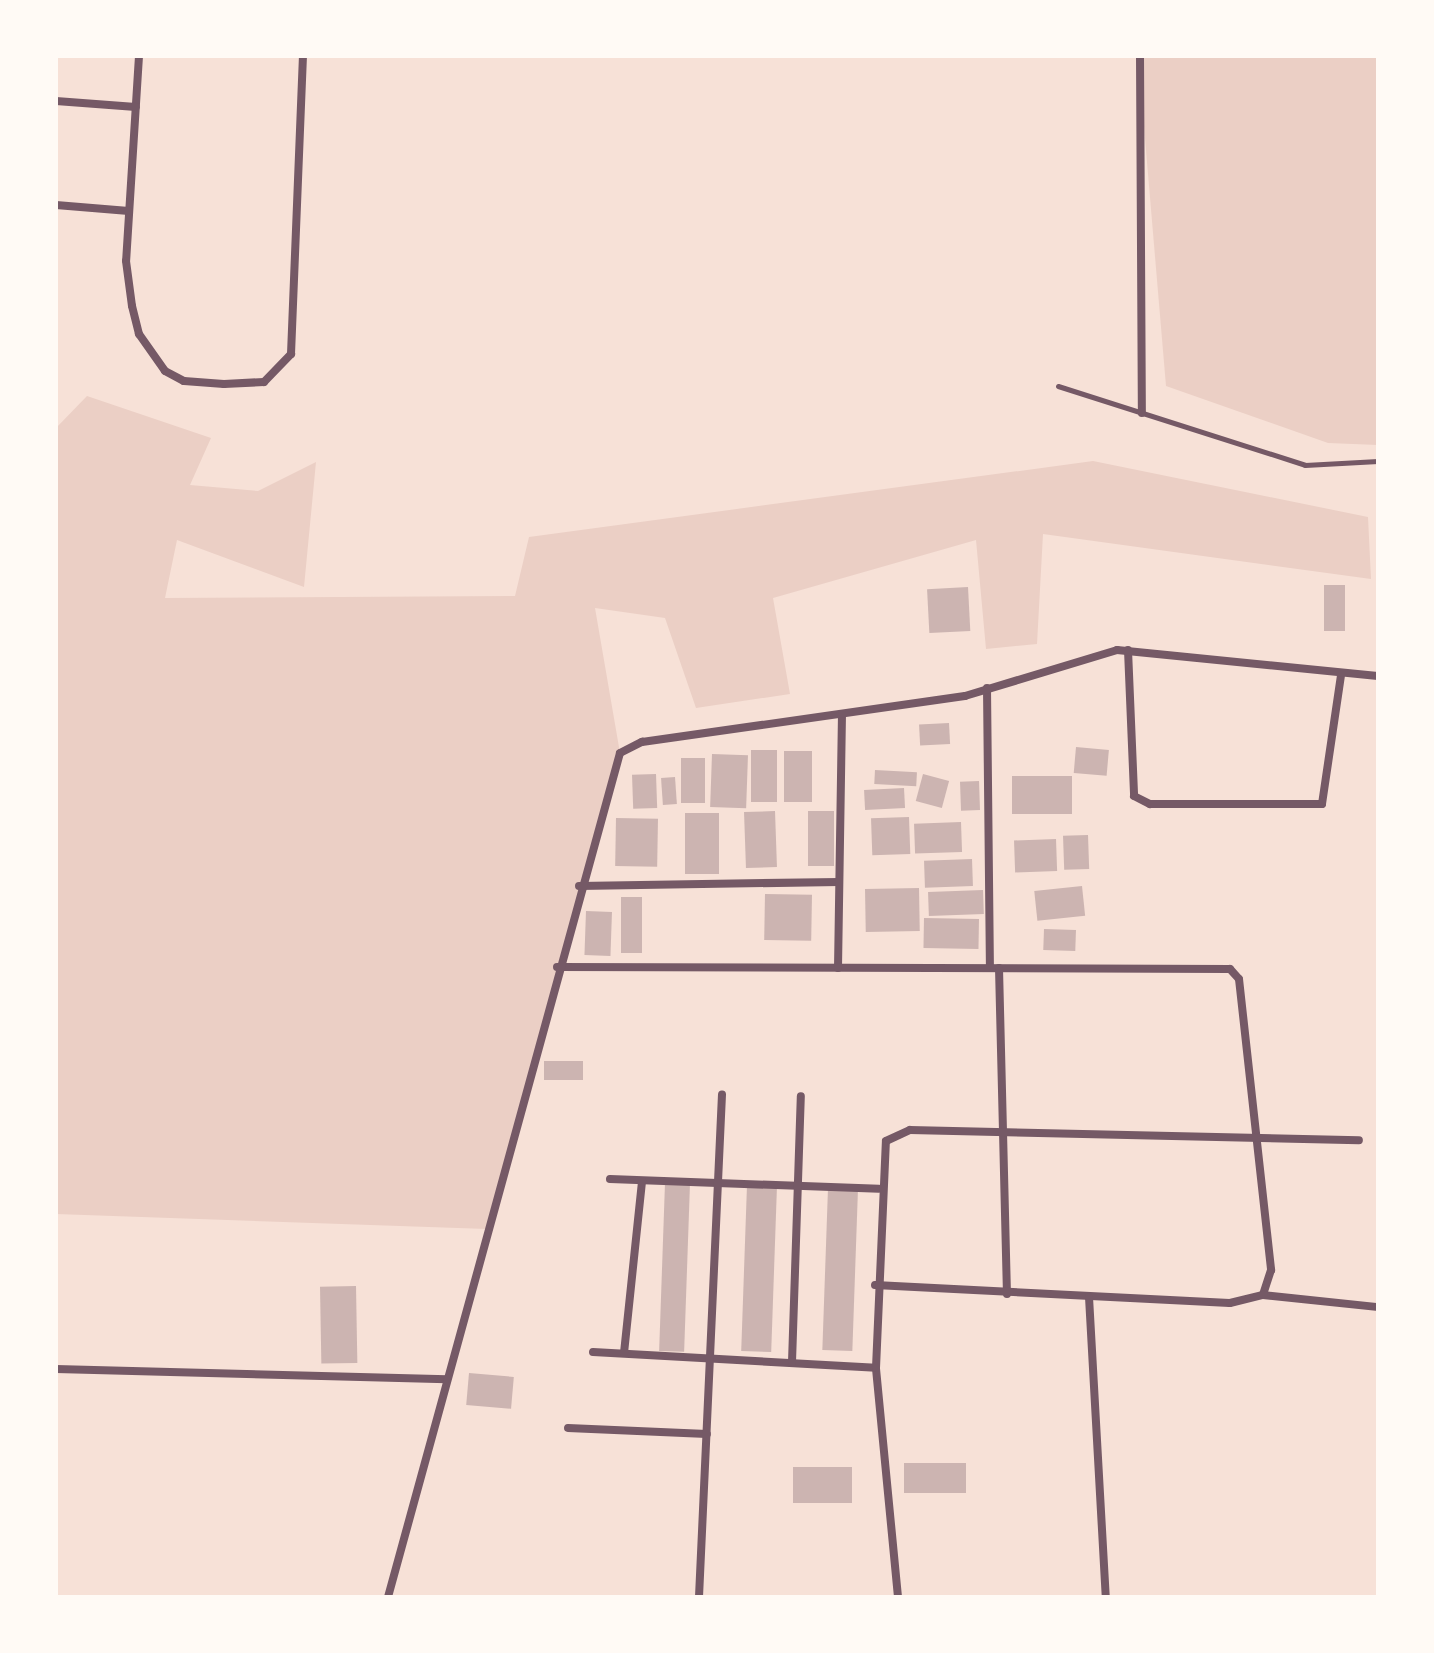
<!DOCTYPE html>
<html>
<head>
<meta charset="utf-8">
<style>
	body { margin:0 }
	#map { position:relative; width:1434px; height:1653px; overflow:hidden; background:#f7e1d7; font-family:"Varela Round",sans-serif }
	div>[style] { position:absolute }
	.green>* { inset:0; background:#ebcfc5 }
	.building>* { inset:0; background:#ccb4b1; transform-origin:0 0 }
	.service>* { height:5px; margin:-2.5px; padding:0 2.5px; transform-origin:2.5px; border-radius:2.5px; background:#755966 }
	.minor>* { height:8px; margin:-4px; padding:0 4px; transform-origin:4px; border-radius:4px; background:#755966 }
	span { translate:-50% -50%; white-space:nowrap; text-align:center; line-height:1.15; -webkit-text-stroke:6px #fffaf5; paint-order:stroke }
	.frame { position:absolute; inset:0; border:58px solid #fffaf5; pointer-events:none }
</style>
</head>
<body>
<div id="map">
	<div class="green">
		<div style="clip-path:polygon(1138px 56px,1378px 56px,1378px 445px,1328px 443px,1166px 386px)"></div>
		<div style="clip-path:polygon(87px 396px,211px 438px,190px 485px,258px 491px,316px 462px,304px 587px,177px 540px,165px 598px,515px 596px,529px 537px,1093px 461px,1368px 517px,1371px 579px,1043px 534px,1037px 644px,986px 649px,976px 540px,773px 598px,790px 694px,696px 708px,665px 618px,595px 608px,620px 753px,487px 1229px,56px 1214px,56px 428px)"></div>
	</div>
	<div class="building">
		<div style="left:1324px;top:585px;width:21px;height:46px"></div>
		<div style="left:968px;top:587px;width:44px;height:41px;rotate:87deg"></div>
		<div style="left:949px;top:723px;width:21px;height:30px;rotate:87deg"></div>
		<div style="left:1076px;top:747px;width:33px;height:26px;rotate:5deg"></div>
		<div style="left:751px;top:750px;width:26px;height:52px"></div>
		<div style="left:784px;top:751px;width:28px;height:51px"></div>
		<div style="left:712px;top:754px;width:36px;height:53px;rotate:2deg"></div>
		<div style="left:681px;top:758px;width:24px;height:45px"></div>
		<div style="left:875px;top:770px;width:42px;height:14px;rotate:3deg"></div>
		<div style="left:656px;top:774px;width:34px;height:24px;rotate:88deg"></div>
		<div style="left:923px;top:774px;width:27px;height:28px;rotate:15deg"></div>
		<div style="left:1012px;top:776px;width:60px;height:38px"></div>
		<div style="left:675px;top:777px;width:27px;height:14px;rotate:86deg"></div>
		<div style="left:979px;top:781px;width:29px;height:19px;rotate:88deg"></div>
		<div style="left:904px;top:788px;width:20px;height:40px;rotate:87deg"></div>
		<div style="left:775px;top:811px;width:56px;height:31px;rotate:88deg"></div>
		<div style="left:808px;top:811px;width:26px;height:55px"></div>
		<div style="left:685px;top:813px;width:34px;height:61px"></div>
		<div style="left:909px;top:817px;width:37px;height:38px;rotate:88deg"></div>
		<div style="left:616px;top:818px;width:42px;height:48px;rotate:1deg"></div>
		<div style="left:961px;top:822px;width:30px;height:47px;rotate:88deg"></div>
		<div style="left:1088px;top:835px;width:34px;height:25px;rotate:88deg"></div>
		<div style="left:1056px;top:839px;width:32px;height:42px;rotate:88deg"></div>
		<div style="left:972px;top:859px;width:27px;height:48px;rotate:88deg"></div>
		<div style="left:1082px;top:886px;width:30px;height:48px;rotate:84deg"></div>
		<div style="left:919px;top:888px;width:43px;height:54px;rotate:89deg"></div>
		<div style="left:983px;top:890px;width:24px;height:55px;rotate:88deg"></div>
		<div style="left:765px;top:894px;width:47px;height:46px;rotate:1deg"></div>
		<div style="left:621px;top:897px;width:21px;height:56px"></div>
		<div style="left:586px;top:911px;width:26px;height:44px;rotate:2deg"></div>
		<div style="left:924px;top:918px;width:55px;height:30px;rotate:1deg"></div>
		<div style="left:1044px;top:929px;width:32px;height:21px;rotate:2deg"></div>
		<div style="left:544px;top:1061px;width:39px;height:19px"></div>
		<div style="left:665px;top:1183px;width:25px;height:168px;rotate:2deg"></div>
		<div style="left:747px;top:1185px;width:30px;height:166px;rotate:2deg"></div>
		<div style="left:828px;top:1188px;width:30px;height:162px;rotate:2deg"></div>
		<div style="left:356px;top:1286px;width:77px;height:36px;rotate:89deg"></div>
		<div style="left:469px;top:1373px;width:45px;height:32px;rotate:5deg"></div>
		<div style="left:966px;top:1463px;width:30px;height:62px;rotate:90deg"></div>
		<div style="left:793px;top:1467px;width:59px;height:36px"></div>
	</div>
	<div class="service">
		<div style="left:1058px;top:386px;width:259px;rotate:17.7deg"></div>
		<div style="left:1305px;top:465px;width:73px;rotate:-3.1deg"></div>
	</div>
	<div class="minor">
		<div style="left:139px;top:56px;width:205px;rotate:93.6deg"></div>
		<div style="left:126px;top:261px;width:45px;rotate:82.4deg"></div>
		<div style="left:132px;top:306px;width:29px;rotate:76deg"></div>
		<div style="left:139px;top:334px;width:45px;rotate:54.9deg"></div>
		<div style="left:165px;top:371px;width:21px;rotate:28deg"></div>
		<div style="left:184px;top:381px;width:40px;rotate:4.3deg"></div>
		<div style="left:224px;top:384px;width:40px;rotate:-2.9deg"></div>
		<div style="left:264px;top:382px;width:39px;rotate:-46deg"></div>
		<div style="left:291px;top:354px;width:298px;rotate:-87.7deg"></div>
		<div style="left:1140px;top:56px;width:357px;rotate:89.7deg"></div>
		<div style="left:56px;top:101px;width:80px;rotate:4.3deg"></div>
		<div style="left:56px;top:205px;width:73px;rotate:4.7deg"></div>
		<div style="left:1128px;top:650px;width:146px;rotate:87.6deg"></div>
		<div style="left:1134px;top:796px;width:18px;rotate:27deg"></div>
		<div style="left:1150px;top:804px;width:172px"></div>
		<div style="left:1322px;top:804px;width:129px;rotate:-81.6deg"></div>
		<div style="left:987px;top:688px;width:280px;rotate:89.4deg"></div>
		<div style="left:579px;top:886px;width:260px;rotate:-0.9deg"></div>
		<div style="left:557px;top:967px;width:673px;rotate:0.17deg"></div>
		<div style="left:1230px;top:969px;width:13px;rotate:48deg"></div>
		<div style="left:1239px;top:979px;width:293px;rotate:83.7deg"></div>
		<div style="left:1271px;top:1270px;width:26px;rotate:108deg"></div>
		<div style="left:838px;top:968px;width:252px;rotate:-89.1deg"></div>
		<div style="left:999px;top:968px;width:326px;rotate:88.6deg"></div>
		<div style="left:610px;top:1179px;width:269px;rotate:2.1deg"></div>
		<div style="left:875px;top:1285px;width:355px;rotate:2.9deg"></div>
		<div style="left:1230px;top:1303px;width:34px;rotate:-14deg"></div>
		<div style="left:1263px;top:1295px;width:116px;rotate:6deg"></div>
		<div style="left:1089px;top:1297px;width:300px;rotate:86.8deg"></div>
		<div style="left:593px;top:1352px;width:283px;rotate:3.2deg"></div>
		<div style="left:624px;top:1353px;width:173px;rotate:-84deg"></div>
		<div style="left:792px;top:1362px;width:266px;rotate:-88.1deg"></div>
		<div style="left:56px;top:1369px;width:391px;rotate:1.5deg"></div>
		<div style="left:568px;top:1428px;width:139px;rotate:2.5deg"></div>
		<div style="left:388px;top:1597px;width:875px;rotate:-74.63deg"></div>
		<div style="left:620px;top:753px;width:25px;rotate:-27deg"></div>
		<div style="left:642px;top:742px;width:326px;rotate:-8.1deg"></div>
		<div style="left:965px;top:696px;width:159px;rotate:-16.8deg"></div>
		<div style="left:1117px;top:650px;width:262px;rotate:5.7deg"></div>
		<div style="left:699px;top:1597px;width:503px;rotate:-87.38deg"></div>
		<div style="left:898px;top:1597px;width:230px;rotate:-95.5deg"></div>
		<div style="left:876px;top:1368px;width:227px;rotate:-87.5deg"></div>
		<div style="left:886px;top:1141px;width:26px;rotate:-25deg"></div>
		<div style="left:910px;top:1130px;width:449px;rotate:1.3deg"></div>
	</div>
	<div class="frame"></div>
</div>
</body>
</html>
